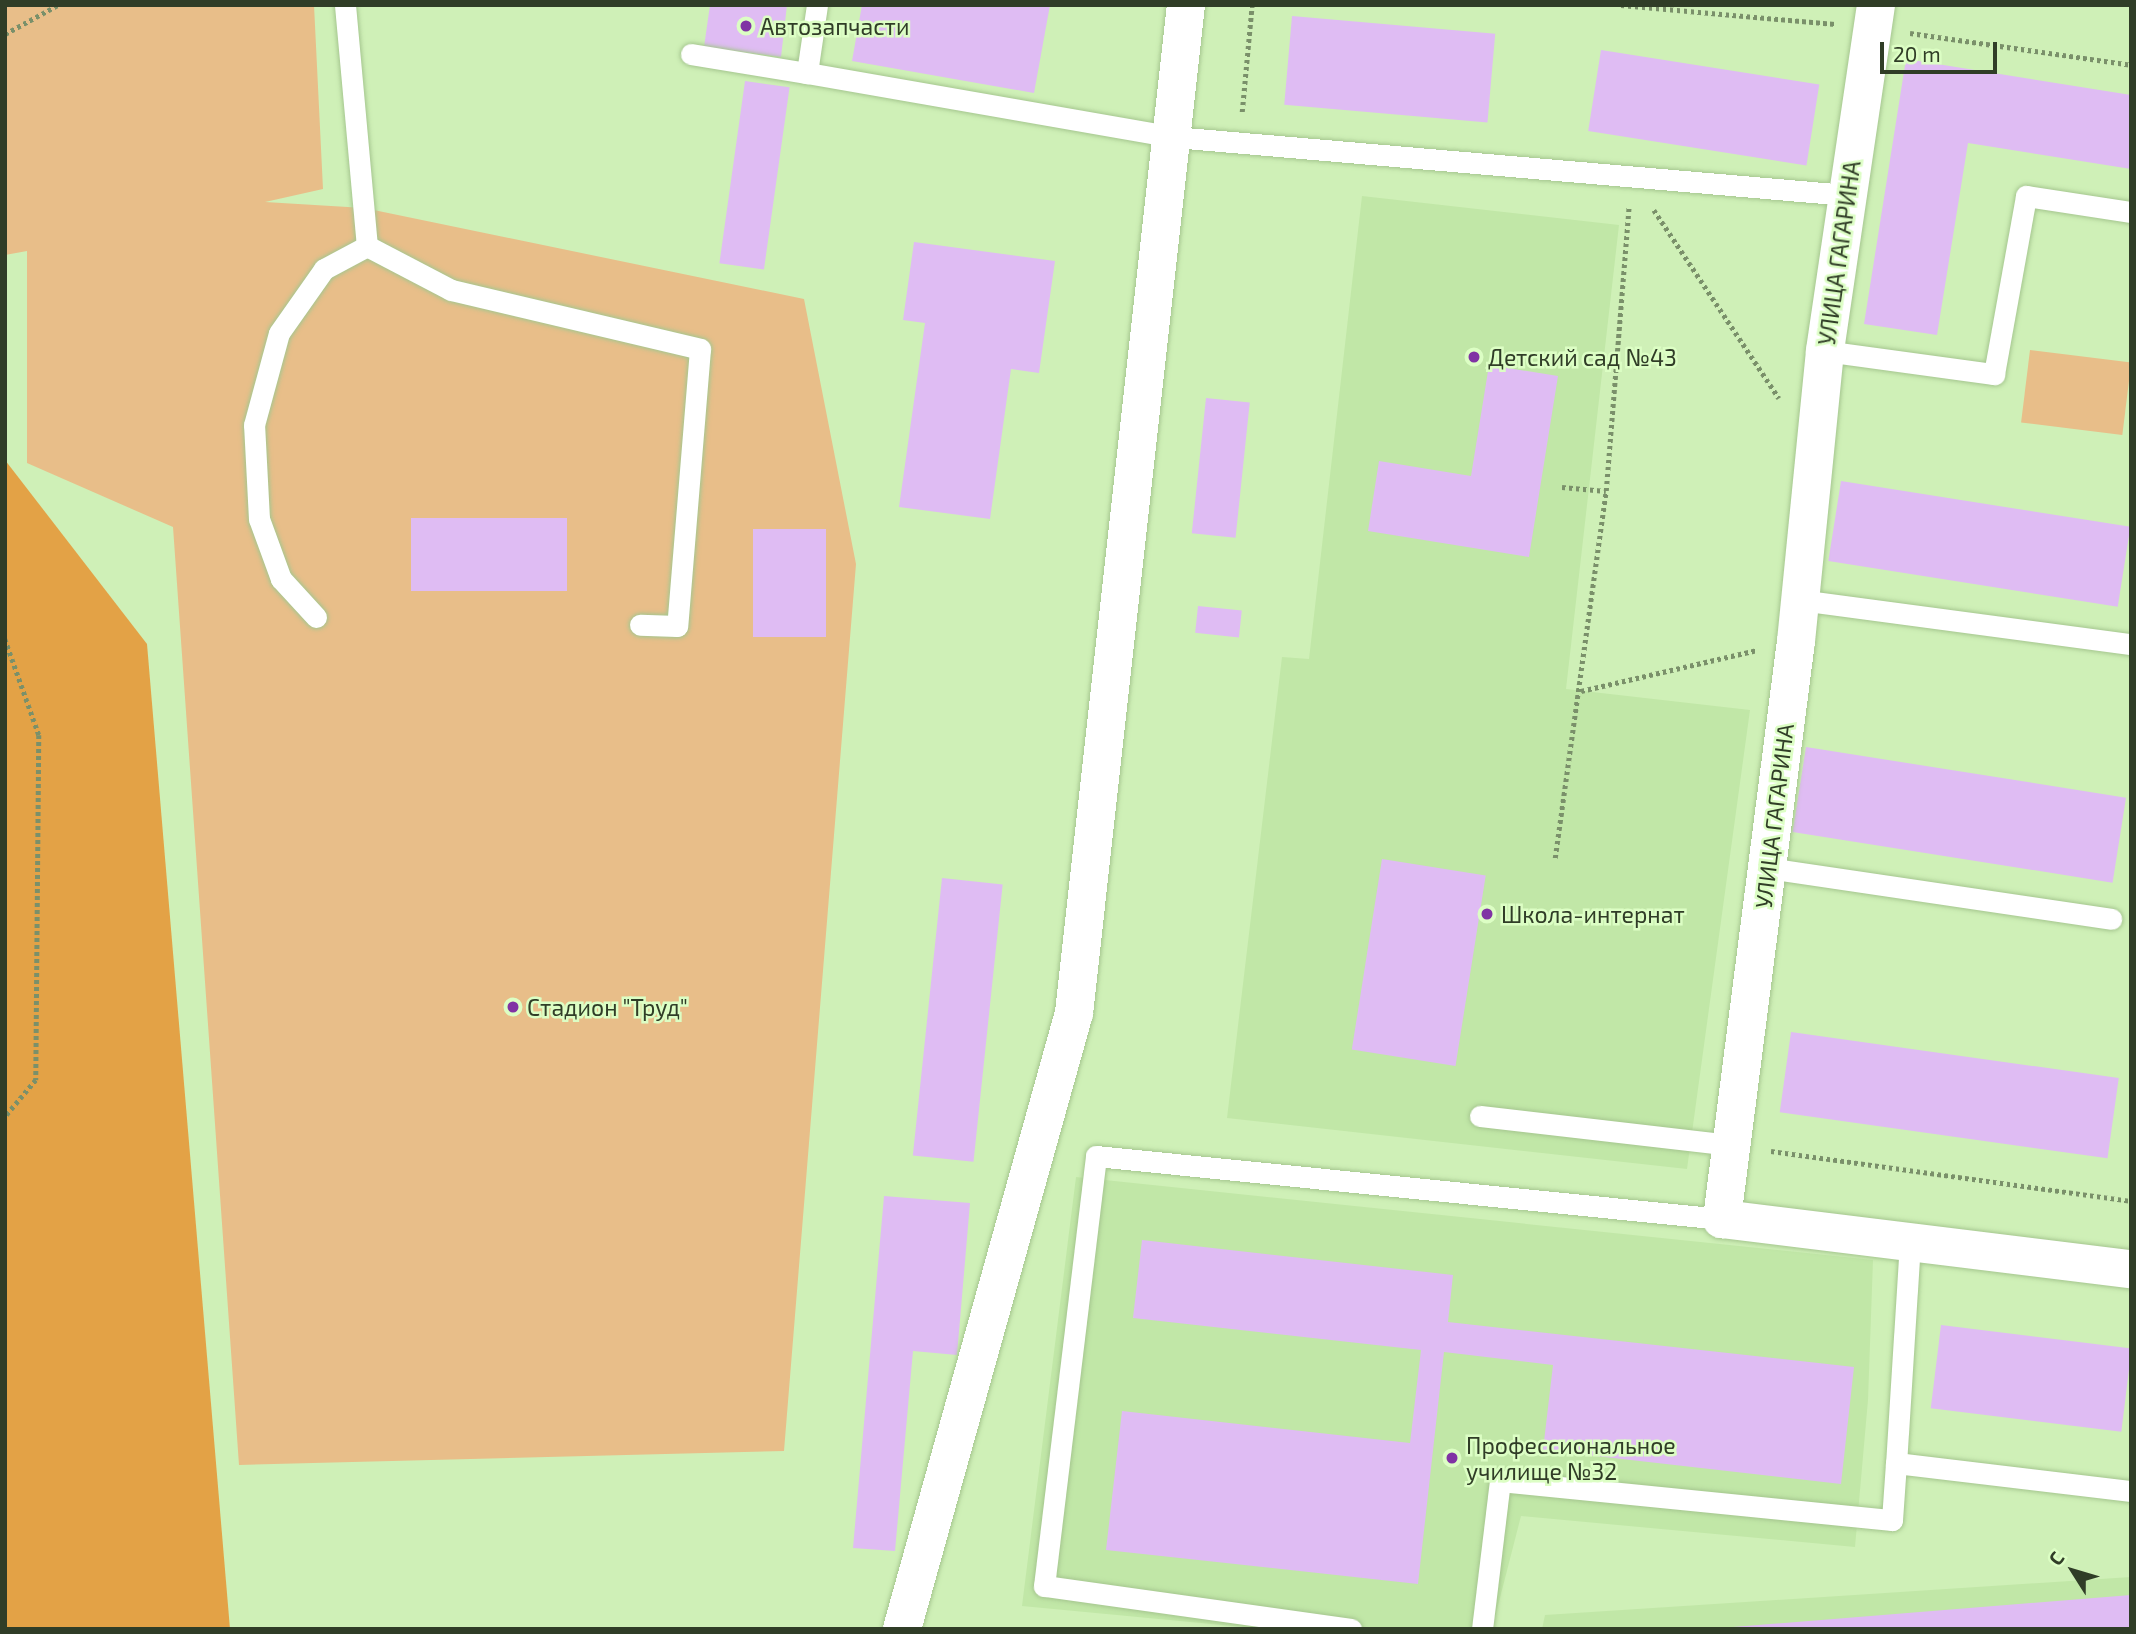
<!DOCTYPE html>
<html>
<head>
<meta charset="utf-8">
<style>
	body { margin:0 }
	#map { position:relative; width:2136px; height:1634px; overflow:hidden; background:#cff0b7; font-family:"Exo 2",sans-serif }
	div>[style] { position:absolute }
	.built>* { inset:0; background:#c1e7a7 }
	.green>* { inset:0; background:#e8be89; transform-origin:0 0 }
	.forest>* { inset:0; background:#e3a246 }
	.building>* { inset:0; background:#dfbcf3; transform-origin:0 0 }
	.path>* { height:4.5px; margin-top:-2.25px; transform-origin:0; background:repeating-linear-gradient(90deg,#7a906a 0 3.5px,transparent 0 7px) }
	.roads { filter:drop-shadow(0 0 2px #a5c68f) drop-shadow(0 0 2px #a5c68f) }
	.lane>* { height:21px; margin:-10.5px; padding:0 10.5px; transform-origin:10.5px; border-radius:10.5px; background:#fff }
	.street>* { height:38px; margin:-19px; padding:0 19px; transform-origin:19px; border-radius:19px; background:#fff }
	.dots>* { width:19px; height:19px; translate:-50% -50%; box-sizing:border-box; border:4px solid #dcfec4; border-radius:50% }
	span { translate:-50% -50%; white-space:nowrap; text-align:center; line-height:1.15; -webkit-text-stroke:5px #dcfec4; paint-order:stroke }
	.poi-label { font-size:23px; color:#303d27 }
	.left { translate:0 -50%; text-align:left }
	.street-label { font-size:23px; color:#303d27 }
	.frame { position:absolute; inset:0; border:7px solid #303d27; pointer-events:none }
	.north { position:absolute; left:2038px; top:1536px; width:70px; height:70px; -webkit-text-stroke:5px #dcfec4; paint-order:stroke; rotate:307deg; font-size:19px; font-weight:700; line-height:28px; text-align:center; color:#303d27 }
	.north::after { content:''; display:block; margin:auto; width:24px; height:32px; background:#303d27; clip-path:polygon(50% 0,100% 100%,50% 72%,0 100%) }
	.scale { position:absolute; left:1880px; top:42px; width:117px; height:32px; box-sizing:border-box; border:4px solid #303d27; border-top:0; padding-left:9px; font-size:21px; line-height:24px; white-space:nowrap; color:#303d27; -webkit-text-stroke:5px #dcfec4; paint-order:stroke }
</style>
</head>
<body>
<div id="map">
	<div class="built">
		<div style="clip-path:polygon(1362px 196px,1619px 225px,1566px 689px,1750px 710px,1687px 1169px,1227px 1118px,1282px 657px,1309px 659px)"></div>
		<div style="clip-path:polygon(1076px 1177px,1873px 1260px,1868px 1400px,1855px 1547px,1521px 1516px,1492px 1629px,1264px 1629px,1022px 1606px)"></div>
		<div style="clip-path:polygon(2131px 1577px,2131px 1629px,1542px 1629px,1545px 1615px)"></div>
	</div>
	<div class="green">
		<div style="clip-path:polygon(5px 5px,314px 5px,323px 189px,265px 202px,364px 208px,804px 299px,856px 564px,784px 1451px,239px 1465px,173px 527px,27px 463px,27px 251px,5px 255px)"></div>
		<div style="left:2030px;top:350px;width:102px;height:73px;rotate:7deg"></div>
	</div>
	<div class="forest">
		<div style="clip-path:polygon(5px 460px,147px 644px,230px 1629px,5px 1629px)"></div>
	</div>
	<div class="building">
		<div style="clip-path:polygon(710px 5px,787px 5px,781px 57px,704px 47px)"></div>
		<div style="clip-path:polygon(862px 5px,1050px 5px,1034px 93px,852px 61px)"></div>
		<div style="left:1292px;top:16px;width:204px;height:89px;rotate:5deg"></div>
		<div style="left:1601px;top:50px;width:221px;height:82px;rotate:9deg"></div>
		<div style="clip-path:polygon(1906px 59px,2131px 95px,2131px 169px,1968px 143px,1937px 335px,1864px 324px)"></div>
		<div style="left:745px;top:81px;width:45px;height:184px;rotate:8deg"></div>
		<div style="clip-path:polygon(914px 242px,1055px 261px,1039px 373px,1011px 369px,990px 519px,899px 507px,925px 323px,903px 320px)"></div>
		<div style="clip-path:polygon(1489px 365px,1558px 376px,1529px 557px,1368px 531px,1379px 461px,1471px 476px)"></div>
		<div style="left:1206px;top:398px;width:44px;height:136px;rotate:6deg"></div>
		<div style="left:1841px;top:481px;width:293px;height:81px;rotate:9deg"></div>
		<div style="left:411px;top:518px;width:156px;height:73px"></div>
		<div style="left:753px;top:529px;width:73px;height:108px"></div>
		<div style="left:1198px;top:606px;width:44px;height:27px;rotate:6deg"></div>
		<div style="left:1806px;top:747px;width:324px;height:86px;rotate:9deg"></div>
		<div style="left:1382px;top:859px;width:105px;height:193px;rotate:9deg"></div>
		<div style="left:942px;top:878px;width:61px;height:279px;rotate:6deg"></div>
		<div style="left:1791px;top:1032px;width:331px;height:81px;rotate:8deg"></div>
		<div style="clip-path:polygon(884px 1196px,970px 1203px,957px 1355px,913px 1351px,895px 1551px,853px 1548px)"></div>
		<div style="clip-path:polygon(1142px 1240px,1453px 1275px,1448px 1322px,1854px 1367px,1841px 1484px,1543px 1450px,1553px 1365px,1444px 1352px,1418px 1584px,1106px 1550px,1122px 1411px,1410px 1443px,1421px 1350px,1133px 1318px)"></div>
		<div style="left:1941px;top:1325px;width:192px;height:84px;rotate:7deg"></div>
		<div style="clip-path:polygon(2131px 1595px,2131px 1629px,1733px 1629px,1733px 1627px)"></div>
	</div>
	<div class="path">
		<div style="left:1621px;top:5px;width:215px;rotate:5.1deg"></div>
		<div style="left:1910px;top:33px;width:223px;rotate:8.2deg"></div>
		<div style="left:5px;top:34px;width:60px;rotate:-28.7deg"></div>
		<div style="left:1242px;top:112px;width:107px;rotate:-84.7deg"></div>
		<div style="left:1654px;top:210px;width:226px;rotate:56.4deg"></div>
		<div style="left:1562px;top:487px;width:44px;rotate:5.2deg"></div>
		<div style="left:5px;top:639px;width:102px;rotate:70.5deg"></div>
		<div style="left:39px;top:735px;width:345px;rotate:90.5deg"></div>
		<div style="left:36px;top:1080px;width:48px;rotate:130deg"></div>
		<div style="left:1581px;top:691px;width:181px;rotate:-13.1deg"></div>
		<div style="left:1555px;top:858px;width:371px;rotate:-82.1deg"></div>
		<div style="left:1606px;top:491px;width:286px;rotate:-85.4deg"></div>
		<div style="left:1771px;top:1151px;width:363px;rotate:7.9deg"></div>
	</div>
	<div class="roads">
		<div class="lane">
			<div style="left:345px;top:5px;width:242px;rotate:84.8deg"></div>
			<div style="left:367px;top:246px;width:95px;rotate:27.6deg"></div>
			<div style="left:451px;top:290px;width:256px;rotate:13.3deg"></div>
			<div style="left:700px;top:349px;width:278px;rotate:94.7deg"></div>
			<div style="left:677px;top:626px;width:37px;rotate:-178deg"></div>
			<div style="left:817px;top:5px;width:69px;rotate:98.4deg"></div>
			<div style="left:807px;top:73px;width:373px;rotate:9.9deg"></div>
			<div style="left:1174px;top:137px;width:674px;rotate:4.93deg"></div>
			<div style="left:691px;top:54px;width:118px;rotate:9.3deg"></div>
			<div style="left:1825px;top:351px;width:171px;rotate:7.8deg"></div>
			<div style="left:1994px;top:374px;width:181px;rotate:-79.8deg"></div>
			<div style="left:2026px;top:196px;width:106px;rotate:8.7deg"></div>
			<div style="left:1800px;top:600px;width:334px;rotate:7.6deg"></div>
			<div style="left:316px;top:617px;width:52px;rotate:-132.6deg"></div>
			<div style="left:281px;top:579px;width:64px;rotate:-110.1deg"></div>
			<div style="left:259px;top:519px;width:94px;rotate:-93deg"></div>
			<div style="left:254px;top:425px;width:95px;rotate:-74.8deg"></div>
			<div style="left:279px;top:333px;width:78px;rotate:-54.9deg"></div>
			<div style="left:324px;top:269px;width:49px;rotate:-28.1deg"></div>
			<div style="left:1767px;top:868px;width:348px;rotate:8.4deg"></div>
			<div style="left:1480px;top:1116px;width:254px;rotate:6.6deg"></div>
			<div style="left:1910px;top:1242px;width:221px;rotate:93.6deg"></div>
			<div style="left:1896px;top:1463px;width:237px;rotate:6.8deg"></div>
			<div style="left:1351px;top:1629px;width:310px;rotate:-172deg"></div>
			<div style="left:1044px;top:1586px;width:433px;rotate:-83.1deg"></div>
			<div style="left:1096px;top:1156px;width:629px;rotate:5.75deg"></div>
			<div style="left:1482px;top:1629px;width:149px;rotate:-83.1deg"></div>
			<div style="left:1500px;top:1481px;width:394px;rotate:5.7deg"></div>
			<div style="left:1892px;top:1520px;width:57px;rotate:-86deg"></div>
		</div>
		<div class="street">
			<div style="left:1876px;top:5px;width:350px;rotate:98.4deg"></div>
			<div style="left:1825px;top:351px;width:291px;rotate:95.7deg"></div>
			<div style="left:1796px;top:641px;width:583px;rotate:97.3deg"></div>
			<div style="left:1722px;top:1219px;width:412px;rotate:7deg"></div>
			<div style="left:902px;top:1629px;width:640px;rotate:-74.4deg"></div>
			<div style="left:1074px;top:1013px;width:1014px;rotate:-83.66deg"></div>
		</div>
	</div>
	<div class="dots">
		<div style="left:746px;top:26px;background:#8033a4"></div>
		<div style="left:1474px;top:357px;background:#8033a4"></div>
		<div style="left:1487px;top:914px;background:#8033a4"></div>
		<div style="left:513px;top:1007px;background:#8033a4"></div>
		<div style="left:1452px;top:1458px;background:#8033a4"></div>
	</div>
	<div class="poi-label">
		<span class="left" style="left:760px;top:26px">Автозапчасти</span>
		<span class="left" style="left:1488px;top:357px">Детский сад №43</span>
		<span class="left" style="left:1501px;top:914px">Школа-интернат</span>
		<span class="left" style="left:527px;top:1007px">Стадион "Труд"</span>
		<span class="left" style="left:1466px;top:1458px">Профессиональное<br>училище №32</span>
	</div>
	<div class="street-label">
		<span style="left:1839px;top:253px;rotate:-82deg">УЛИЦА ГАГАРИНА</span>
		<span style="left:1774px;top:816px;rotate:-83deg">УЛИЦА ГАГАРИНА</span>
	</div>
	<div class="frame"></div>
	<div class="north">С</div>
	<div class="scale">20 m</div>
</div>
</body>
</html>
